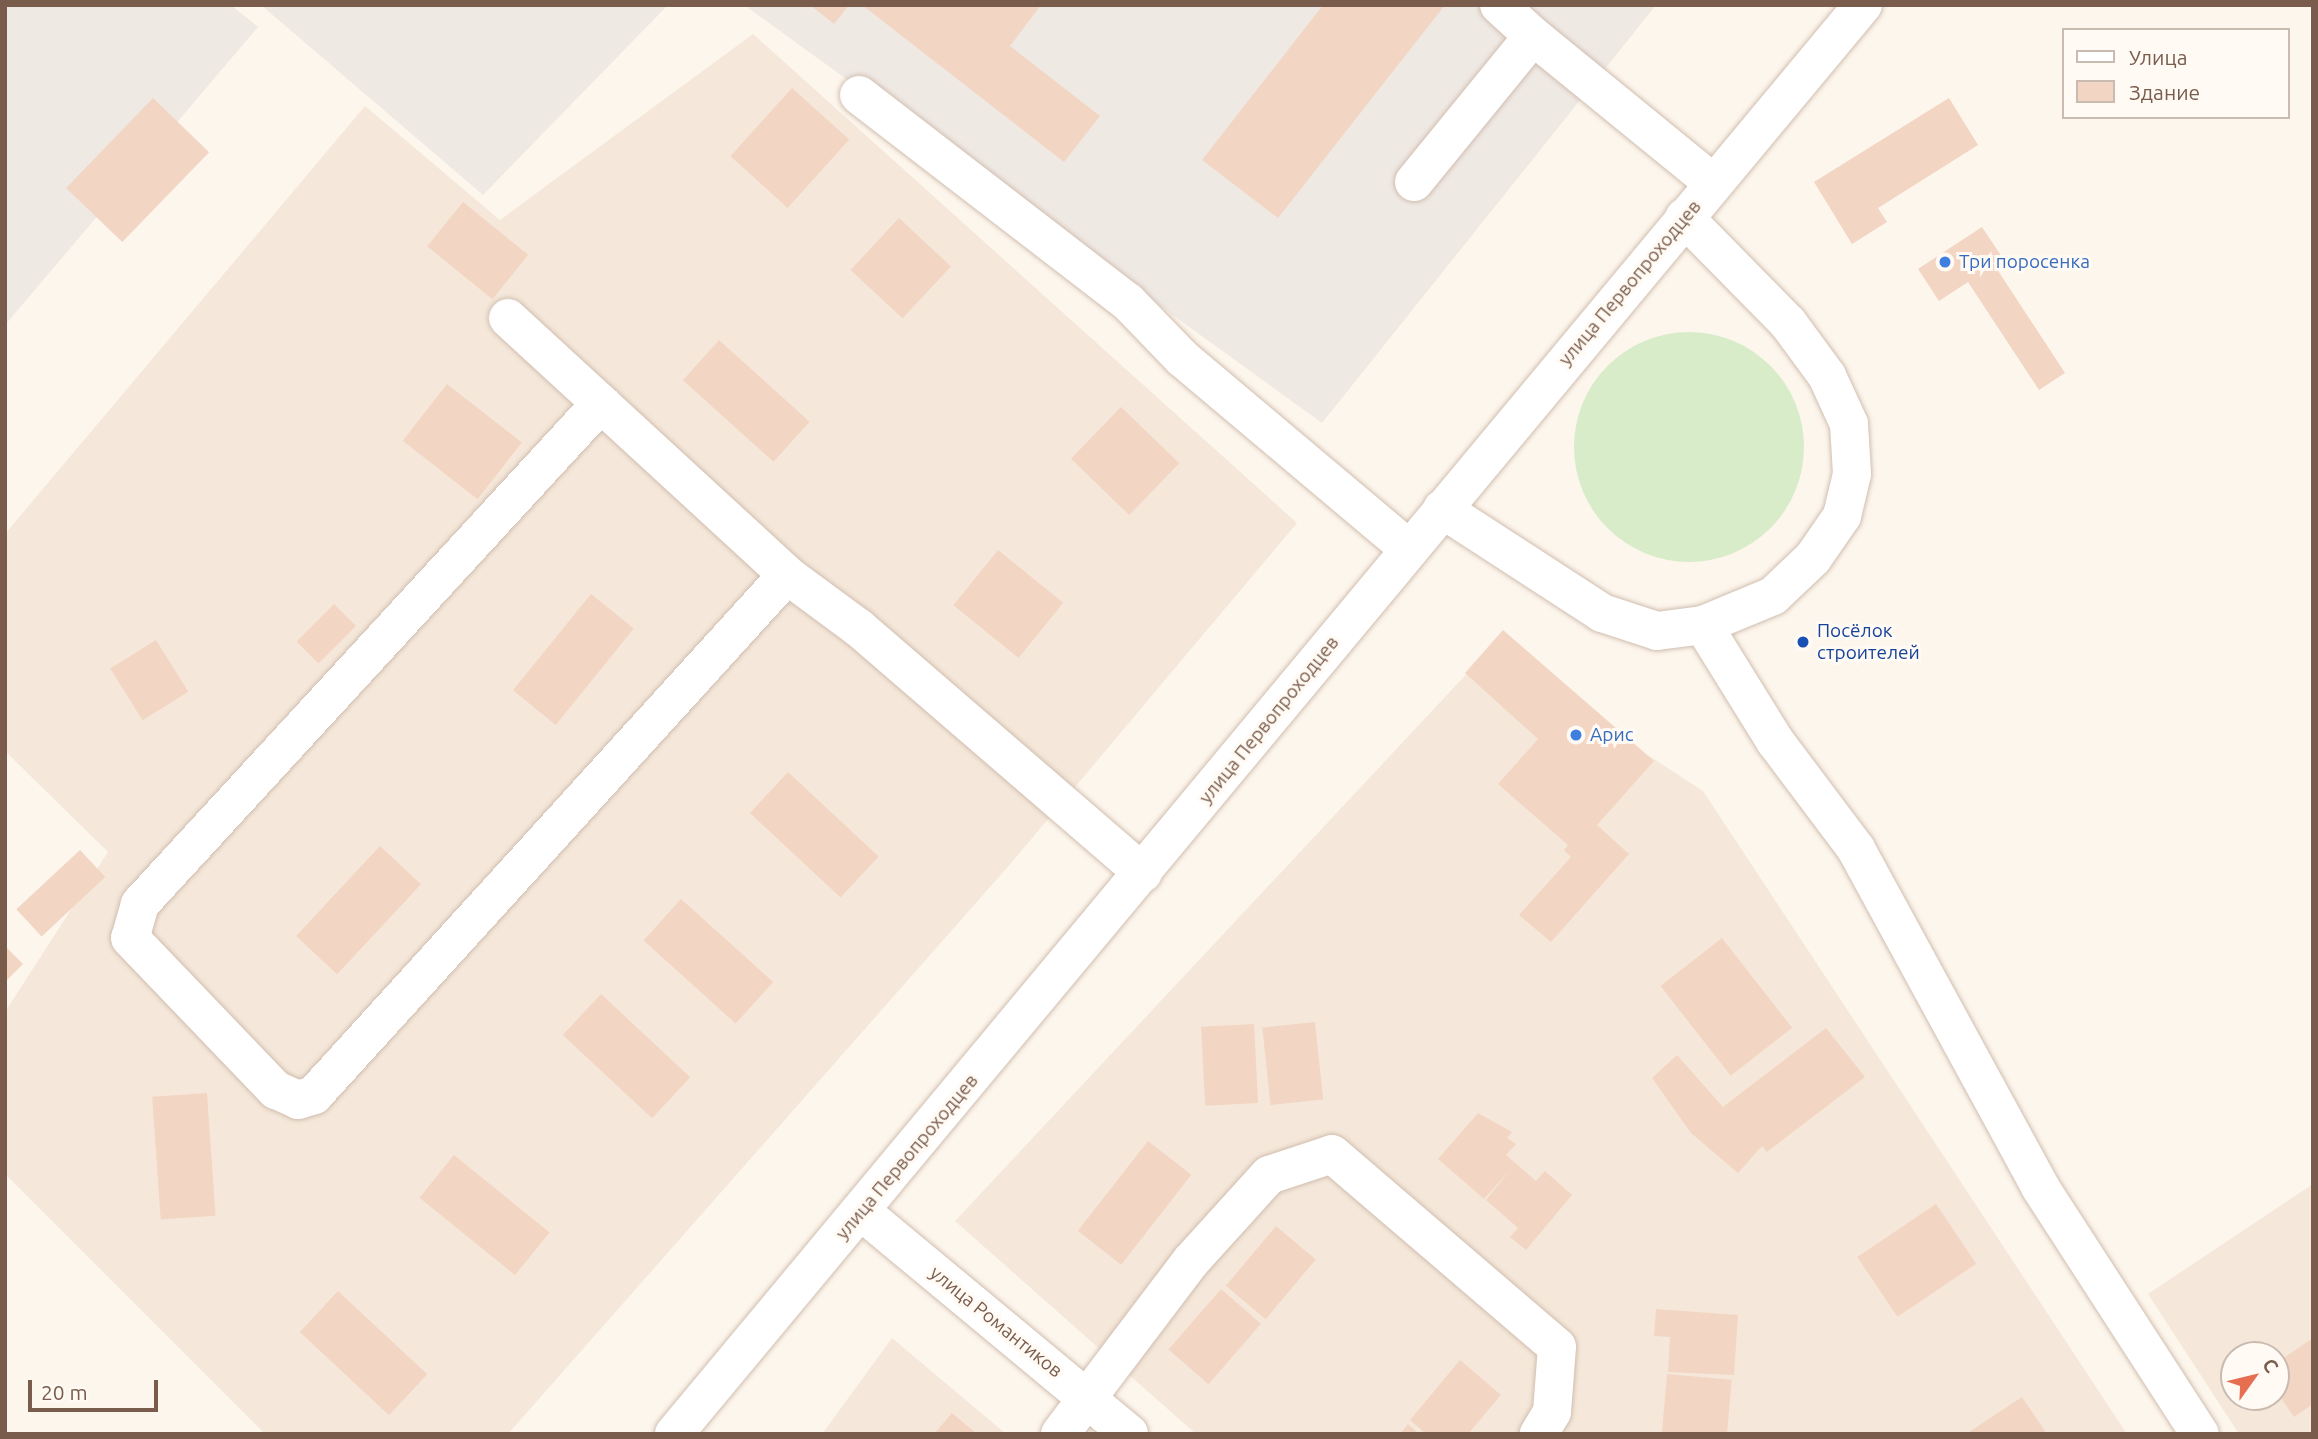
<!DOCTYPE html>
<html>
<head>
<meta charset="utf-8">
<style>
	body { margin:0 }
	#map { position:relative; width:2318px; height:1439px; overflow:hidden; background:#fdf6ec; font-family:Ubuntu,sans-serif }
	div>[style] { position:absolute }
	.residential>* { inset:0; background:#f5e8da }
	.industrial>* { inset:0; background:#efe9e4 }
	.green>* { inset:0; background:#d8ecc9 }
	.round { border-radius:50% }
	.building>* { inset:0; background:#f3d5c3; transform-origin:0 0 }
	.roads { filter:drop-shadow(0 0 2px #d1beb0) drop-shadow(0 0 2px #d1beb0) }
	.minor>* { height:38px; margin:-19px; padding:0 19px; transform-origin:19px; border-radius:19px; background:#fff }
	.dots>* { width:19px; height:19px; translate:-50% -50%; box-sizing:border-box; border:4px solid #fffaf3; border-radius:50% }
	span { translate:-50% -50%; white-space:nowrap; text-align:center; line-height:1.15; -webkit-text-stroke:6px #fffaf3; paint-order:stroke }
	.shop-label { font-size:19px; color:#366cbe }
	.left { translate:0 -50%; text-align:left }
	.street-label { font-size:19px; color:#7a5c4d }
	.transit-label { font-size:19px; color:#164399 }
	.frame { position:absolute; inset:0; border:7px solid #7a5c4d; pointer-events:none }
	.legend { position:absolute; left:2062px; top:28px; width:228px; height:91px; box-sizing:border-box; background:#fffaf3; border:2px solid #cabbb1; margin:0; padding:9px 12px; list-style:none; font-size:21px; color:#7a5c4d }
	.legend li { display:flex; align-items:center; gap:14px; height:35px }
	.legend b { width:35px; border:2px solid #cabbb1 }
	.north { position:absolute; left:2220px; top:1341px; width:70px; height:70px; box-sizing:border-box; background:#fffaf3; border:2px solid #cabbb1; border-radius:50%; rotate:56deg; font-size:19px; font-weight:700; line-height:28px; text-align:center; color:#7a5c4d }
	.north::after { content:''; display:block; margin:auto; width:24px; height:32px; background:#e76f51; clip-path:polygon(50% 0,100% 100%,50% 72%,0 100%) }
	.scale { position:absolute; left:28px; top:1380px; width:130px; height:32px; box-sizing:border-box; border:4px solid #7a5c4d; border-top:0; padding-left:9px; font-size:21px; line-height:24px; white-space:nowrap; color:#7a5c4d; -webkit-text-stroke:5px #fffaf3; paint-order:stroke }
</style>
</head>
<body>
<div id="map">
	<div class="residential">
		<div style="clip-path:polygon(753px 34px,1297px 523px,1012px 862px,508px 1434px,265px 1434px,5px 1174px,5px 1012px,108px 852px,5px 751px,5px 534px,365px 106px,500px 220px)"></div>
		<div style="clip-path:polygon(1488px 651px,1703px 791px,2127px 1434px,1196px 1434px,955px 1221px)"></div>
		<div style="clip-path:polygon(evenodd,2313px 1184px,2313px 1434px,2239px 1434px,2148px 1294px,2313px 1184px,2234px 1355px,2276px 1355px,2276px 1397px,2234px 1397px,2234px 1355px)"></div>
		<div style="clip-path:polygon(892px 1338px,1006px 1434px,822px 1434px)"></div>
	</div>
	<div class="industrial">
		<div style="clip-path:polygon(5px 5px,231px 5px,258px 27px,5px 325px)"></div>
		<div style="clip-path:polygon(261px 5px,668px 5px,483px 195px)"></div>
		<div style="clip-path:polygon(744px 5px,1656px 5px,1322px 423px)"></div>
	</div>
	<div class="green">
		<div class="round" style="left:1574px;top:332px;width:230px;height:230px"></div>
	</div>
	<div class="building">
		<div style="clip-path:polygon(810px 5px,849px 5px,834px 24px)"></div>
		<div style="clip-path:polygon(862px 5px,1041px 5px,1010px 46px,1100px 116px,1064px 162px)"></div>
		<div style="clip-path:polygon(1323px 5px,1445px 5px,1278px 218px,1202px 160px)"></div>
		<div style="left:792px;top:88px;width:77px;height:92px;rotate:42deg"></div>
		<div style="left:153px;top:98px;width:78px;height:125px;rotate:44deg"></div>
		<div style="clip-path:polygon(1949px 98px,1978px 145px,1878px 208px,1887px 222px,1852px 244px,1814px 182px)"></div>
		<div style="left:463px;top:202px;width:84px;height:57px;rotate:39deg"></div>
		<div style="left:899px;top:218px;width:71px;height:71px;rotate:43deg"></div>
		<div style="clip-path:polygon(1982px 227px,2002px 257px,1993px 263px,2065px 373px,2039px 390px,1968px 282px,1939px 301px,1918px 269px)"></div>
		<div style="left:719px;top:340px;width:122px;height:54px;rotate:42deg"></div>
		<div style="left:447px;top:384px;width:95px;height:72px;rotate:38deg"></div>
		<div style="left:1121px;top:407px;width:81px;height:72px;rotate:44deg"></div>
		<div style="left:998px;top:550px;width:84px;height:71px;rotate:39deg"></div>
		<div style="left:591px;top:594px;width:55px;height:124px;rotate:39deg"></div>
		<div style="left:334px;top:604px;width:31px;height:53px;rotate:45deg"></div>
		<div style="clip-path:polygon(1503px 630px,1654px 761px,1597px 825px,1629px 854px,1551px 942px,1519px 915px,1571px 857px,1564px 850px,1568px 845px,1498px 784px,1538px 739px,1465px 673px)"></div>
		<div style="left:156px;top:640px;width:61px;height:54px;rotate:58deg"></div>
		<div style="left:788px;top:772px;width:124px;height:56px;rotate:43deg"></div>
		<div style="left:380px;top:846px;width:56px;height:123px;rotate:43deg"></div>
		<div style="left:80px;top:850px;width:37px;height:87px;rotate:47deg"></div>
		<div style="left:681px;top:899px;width:124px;height:56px;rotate:42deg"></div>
		<div style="left:1722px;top:938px;width:114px;height:78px;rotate:52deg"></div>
		<div style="clip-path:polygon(5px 946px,23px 964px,5px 982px)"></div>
		<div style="left:601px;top:994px;width:122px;height:56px;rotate:43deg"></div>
		<div style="left:1315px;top:1022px;width:78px;height:53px;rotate:84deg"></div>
		<div style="left:1254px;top:1024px;width:79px;height:53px;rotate:87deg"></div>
		<div style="clip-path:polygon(1826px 1028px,1865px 1077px,1767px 1152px,1762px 1146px,1738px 1173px,1691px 1133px,1652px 1078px,1677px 1055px,1723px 1107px)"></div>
		<div style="left:207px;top:1093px;width:123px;height:55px;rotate:86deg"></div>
		<div style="clip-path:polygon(1478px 1113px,1512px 1132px,1507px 1138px,1516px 1144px,1506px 1155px,1536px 1181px,1545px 1171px,1572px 1195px,1526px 1250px,1510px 1237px,1518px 1228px,1486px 1200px,1511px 1169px,1484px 1199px,1438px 1159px)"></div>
		<div style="left:1148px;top:1141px;width:55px;height:114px;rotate:38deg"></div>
		<div style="left:454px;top:1155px;width:123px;height:55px;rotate:39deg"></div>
		<div style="left:1936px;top:1204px;width:72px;height:95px;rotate:56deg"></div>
		<div style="left:1276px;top:1226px;width:52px;height:78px;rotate:40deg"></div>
		<div style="left:1221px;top:1289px;width:53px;height:80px;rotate:41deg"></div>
		<div style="left:338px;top:1291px;width:122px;height:56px;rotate:43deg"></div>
		<div style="clip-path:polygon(1656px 1309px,1738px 1315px,1734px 1375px,1668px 1372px,1670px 1337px,1654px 1336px)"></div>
		<div style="clip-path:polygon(2313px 1338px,2313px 1404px,2294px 1417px,2276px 1391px,2276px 1363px)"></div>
		<div style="clip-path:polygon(1460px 1360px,1501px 1395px,1468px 1434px,1426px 1434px,1410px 1420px)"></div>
		<div style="left:1667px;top:1374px;width:65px;height:60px;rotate:5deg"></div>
		<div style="clip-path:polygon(2022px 1397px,2047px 1434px,1966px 1434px)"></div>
		<div style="clip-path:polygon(952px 1413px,977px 1434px,934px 1434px)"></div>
		<div style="clip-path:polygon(1408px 1424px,1419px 1434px,1400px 1434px)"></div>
	</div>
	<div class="roads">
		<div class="minor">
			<div style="left:1499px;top:5px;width:46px;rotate:42.4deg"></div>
			<div style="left:859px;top:95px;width:339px;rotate:37.6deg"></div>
			<div style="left:1128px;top:302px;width:78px;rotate:46deg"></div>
			<div style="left:1182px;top:358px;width:297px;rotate:40.1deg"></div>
			<div style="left:1414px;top:182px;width:188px;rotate:-50.8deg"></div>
			<div style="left:1533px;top:36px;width:232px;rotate:39.2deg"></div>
			<div style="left:508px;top:318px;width:379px;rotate:42.6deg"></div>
			<div style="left:787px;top:575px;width:89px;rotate:36.4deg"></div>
			<div style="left:859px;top:628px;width:375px;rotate:40.8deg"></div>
			<div style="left:601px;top:403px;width:681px;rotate:132.62deg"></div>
			<div style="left:140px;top:904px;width:35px;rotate:106deg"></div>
			<div style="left:130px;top:938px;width:211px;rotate:46.2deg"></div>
			<div style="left:276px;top:1090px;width:24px;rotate:24deg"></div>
			<div style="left:298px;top:1100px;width:17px;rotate:-17deg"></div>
			<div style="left:314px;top:1095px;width:703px;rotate:-47.71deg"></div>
			<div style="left:1442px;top:509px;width:191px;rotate:33deg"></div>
			<div style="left:1602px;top:613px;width:58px;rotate:18.1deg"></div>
			<div style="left:1657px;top:631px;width:46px;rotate:-7.4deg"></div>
			<div style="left:1703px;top:625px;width:76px;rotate:-22.5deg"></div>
			<div style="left:1773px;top:596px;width:55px;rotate:-43.5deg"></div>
			<div style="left:1813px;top:558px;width:51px;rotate:-55.4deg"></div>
			<div style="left:1842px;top:516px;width:43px;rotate:-76.6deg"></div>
			<div style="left:1852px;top:474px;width:50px;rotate:-93.4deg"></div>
			<div style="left:1849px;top:424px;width:53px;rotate:-114.6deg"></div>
			<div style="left:1827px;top:376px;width:66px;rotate:-126.3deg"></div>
			<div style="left:1788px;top:323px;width:148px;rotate:-134.5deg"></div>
			<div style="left:1703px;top:625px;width:137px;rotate:58.2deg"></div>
			<div style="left:1775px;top:741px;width:135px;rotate:53.1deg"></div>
			<div style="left:1856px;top:849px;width:385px;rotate:61.4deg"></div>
			<div style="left:2040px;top:1187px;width:294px;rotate:57.1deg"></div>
			<div style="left:862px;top:1212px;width:347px;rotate:39.7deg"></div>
			<div style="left:674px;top:1434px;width:1859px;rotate:-50.24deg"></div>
			<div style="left:1060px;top:1434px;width:217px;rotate:-52.9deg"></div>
			<div style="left:1191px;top:1261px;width:116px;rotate:-47.8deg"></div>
			<div style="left:1269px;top:1175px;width:66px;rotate:-18.4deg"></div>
			<div style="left:1332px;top:1154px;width:296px;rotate:40.6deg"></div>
			<div style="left:1557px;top:1347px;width:65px;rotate:94.4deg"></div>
			<div style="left:1552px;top:1412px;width:26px;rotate:121deg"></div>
		</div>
	</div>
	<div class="dots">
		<div style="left:1945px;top:262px;background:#3f7fe0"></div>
		<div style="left:1803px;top:642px;background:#1a4fb4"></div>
		<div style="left:1576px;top:735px;background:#3f7fe0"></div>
	</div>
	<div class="shop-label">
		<span class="left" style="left:1959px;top:262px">Три поросенка</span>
		<span class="left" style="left:1590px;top:735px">Арис</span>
	</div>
	<div class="street-label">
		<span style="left:1630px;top:283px;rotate:-50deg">улица Первопроходцев</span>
		<span style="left:1269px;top:720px;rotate:-51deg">улица Первопроходцев</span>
		<span style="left:907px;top:1157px;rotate:-50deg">улица Первопроходцев</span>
		<span style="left:996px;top:1322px;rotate:39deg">улица Романтиков</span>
	</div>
	<div class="transit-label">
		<span class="left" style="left:1817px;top:642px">Посёлок<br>строителей</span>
	</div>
	<div class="frame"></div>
	<ul class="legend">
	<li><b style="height:9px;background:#fff"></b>Улица</li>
	<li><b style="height:19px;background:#f3d5c3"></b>Здание</li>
	</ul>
	<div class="north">С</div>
	<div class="scale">20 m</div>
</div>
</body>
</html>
